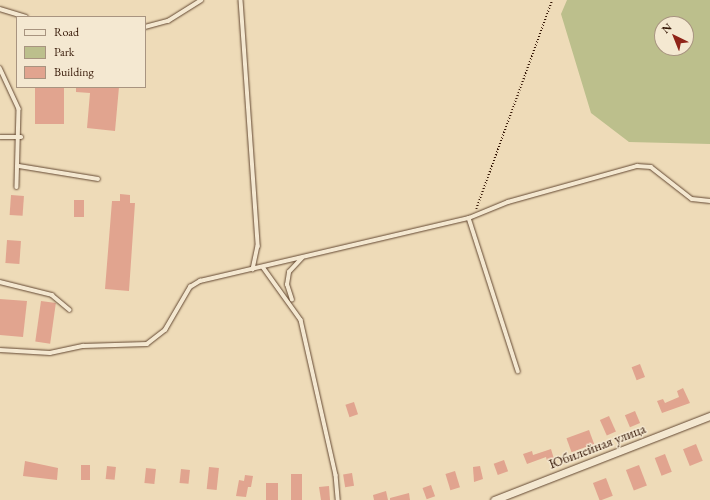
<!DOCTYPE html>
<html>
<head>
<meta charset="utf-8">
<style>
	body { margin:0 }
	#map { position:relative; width:710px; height:500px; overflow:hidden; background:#eedbb8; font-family:"EB Garamond",serif }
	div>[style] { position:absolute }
	.green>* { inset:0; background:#bcbf8c }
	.building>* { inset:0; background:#e1a48f; transform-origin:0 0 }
	.path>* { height:1.5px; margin-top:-0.75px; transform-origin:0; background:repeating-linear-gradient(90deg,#351706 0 1px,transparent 0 3px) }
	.roads { filter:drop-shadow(0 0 1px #634832) drop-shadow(0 0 1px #634832) }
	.service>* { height:3.5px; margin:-1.75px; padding:0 1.75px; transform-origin:1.75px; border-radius:1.75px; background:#f4e8d1 }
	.minor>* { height:7px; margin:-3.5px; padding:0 3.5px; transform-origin:3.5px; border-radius:3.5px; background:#f4e8d1 }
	span { translate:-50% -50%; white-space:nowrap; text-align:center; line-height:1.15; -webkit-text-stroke:3px #f4e8d1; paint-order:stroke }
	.street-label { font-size:14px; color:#351706 }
	.legend { position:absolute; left:16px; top:16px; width:130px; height:72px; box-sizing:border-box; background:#f4e8d1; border:1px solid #a89480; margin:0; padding:5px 7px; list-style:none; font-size:12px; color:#351706 }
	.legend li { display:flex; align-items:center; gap:8px; height:20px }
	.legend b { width:20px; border:1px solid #a89480 }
	.north { position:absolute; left:654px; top:16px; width:40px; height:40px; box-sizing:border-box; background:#f4e8d1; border:1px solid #a89480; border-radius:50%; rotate:317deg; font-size:11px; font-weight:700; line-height:16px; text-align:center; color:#351706 }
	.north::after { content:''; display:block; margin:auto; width:14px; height:18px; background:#8f2418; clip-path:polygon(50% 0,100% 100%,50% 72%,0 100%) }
</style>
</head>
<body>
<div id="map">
	<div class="green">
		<div style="clip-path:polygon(evenodd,567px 0,710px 0,710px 144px,629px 142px,591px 113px,561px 14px,567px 0,662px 24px,686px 24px,686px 48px,662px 48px,662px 24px)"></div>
	</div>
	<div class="building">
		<div style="left:35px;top:87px;width:29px;height:37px"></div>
		<div style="clip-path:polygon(76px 87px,119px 87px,115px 131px,87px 128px,90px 93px,76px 92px)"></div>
		<div style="clip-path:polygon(120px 194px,130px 195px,130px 203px,135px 203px,129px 291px,105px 289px,112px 201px,120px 201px)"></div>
		<div style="left:11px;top:195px;width:13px;height:20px;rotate:4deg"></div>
		<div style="left:74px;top:200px;width:10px;height:17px"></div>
		<div style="left:7px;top:240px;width:14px;height:23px;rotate:4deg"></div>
		<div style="clip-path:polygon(0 299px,27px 301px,23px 337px,0 335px)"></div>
		<div style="left:41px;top:301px;width:15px;height:41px;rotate:8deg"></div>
		<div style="left:640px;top:364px;width:14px;height:9px;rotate:69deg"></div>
		<div style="clip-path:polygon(683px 388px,690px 403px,662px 413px,657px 401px,663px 399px,665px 403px,679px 397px,677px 391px)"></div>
		<div style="left:354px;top:402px;width:13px;height:9px;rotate:72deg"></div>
		<div style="left:635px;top:411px;width:13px;height:11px;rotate:67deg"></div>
		<div style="left:609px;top:416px;width:17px;height:10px;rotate:66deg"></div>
		<div style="left:589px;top:430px;width:15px;height:24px;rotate:70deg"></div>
		<div style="left:696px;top:444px;width:18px;height:14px;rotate:68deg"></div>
		<div style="clip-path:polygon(551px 449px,554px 459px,547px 461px,546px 457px,527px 464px,523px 454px,532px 451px,533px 455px)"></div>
		<div style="left:665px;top:454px;width:19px;height:11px;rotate:69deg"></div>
		<div style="left:504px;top:460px;width:12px;height:11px;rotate:70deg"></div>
		<div style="clip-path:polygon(25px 461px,58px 468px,57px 480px,23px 476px)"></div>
		<div style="left:81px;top:465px;width:9px;height:15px"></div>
		<div style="left:639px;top:465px;width:22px;height:14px;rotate:69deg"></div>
		<div style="left:107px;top:466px;width:9px;height:13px;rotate:6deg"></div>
		<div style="clip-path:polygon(480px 466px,483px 479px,474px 482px,473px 467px)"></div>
		<div style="left:209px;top:467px;width:10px;height:22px;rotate:6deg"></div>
		<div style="left:146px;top:468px;width:10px;height:15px;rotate:6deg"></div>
		<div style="left:181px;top:469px;width:9px;height:14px;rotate:6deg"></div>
		<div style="left:455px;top:471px;width:17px;height:10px;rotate:73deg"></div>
		<div style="left:352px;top:473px;width:13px;height:9px;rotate:81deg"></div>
		<div style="left:291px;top:474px;width:11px;height:26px"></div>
		<div style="clip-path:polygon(245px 475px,253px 476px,251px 487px,248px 487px,246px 497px,236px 496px,239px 480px,244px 481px)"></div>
		<div style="left:606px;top:478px;width:19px;height:14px;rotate:69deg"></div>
		<div style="left:266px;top:483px;width:12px;height:17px"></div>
		<div style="left:431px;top:485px;width:12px;height:9px;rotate:70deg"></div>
		<div style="clip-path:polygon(329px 486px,330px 500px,321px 500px,319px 487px)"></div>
		<div style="clip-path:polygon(386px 491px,388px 500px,374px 500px,373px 495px)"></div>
		<div style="clip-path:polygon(409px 493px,410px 500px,390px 500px,390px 498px)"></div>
	</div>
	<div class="path">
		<div style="left:476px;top:209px;width:222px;rotate:-70deg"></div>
	</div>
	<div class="roads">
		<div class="service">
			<div style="left:241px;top:0;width:247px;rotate:86deg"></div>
			<div style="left:258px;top:246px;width:24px;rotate:102deg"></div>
			<div style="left:0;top:9px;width:27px;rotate:17deg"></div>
			<div style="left:145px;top:27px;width:24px;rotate:-15deg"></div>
			<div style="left:168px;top:21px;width:39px;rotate:-32deg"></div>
			<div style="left:0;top:68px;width:45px;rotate:65.1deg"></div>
			<div style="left:19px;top:109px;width:78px;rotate:91.5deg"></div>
			<div style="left:0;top:137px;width:21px"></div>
			<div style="left:19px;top:166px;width:80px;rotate:9.3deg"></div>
			<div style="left:469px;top:218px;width:161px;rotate:72.2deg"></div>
			<div style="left:263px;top:267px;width:65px;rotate:54.4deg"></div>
			<div style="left:301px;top:320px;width:159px;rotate:77.3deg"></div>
			<div style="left:336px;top:475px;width:25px;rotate:85deg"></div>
			<div style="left:0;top:282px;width:54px;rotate:14deg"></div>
			<div style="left:52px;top:295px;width:23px;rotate:40deg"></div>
			<div style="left:292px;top:300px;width:16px;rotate:-108deg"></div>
			<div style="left:287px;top:285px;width:13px;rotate:-81deg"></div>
			<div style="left:289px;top:272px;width:19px;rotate:-47deg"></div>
			<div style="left:0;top:350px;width:50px;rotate:3.4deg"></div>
			<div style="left:50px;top:353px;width:34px;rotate:-12deg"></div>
			<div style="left:83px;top:346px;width:64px;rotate:-1.8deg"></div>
			<div style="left:147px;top:344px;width:23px;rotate:-38deg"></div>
			<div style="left:165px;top:330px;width:50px;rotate:-59.8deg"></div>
			<div style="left:190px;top:287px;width:12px;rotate:-31deg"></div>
			<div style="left:200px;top:281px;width:276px;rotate:-13.2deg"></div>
			<div style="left:469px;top:218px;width:42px;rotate:-22.3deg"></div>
			<div style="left:508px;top:202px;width:134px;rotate:-15.6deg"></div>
			<div style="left:637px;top:166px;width:14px;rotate:4deg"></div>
			<div style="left:651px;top:167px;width:52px;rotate:38deg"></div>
			<div style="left:692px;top:199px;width:18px;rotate:6deg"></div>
		</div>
		<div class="minor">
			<div style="left:494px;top:500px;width:232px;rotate:-21.3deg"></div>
		</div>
	</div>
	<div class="street-label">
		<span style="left:597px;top:446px;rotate:-21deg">Юбилейная улица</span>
	</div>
	<ul class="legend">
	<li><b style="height:5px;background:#f4e8d1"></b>Road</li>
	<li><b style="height:11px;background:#bcbf8c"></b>Park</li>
	<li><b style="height:11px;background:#e1a48f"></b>Building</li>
	</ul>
	<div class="north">N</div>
</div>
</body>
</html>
